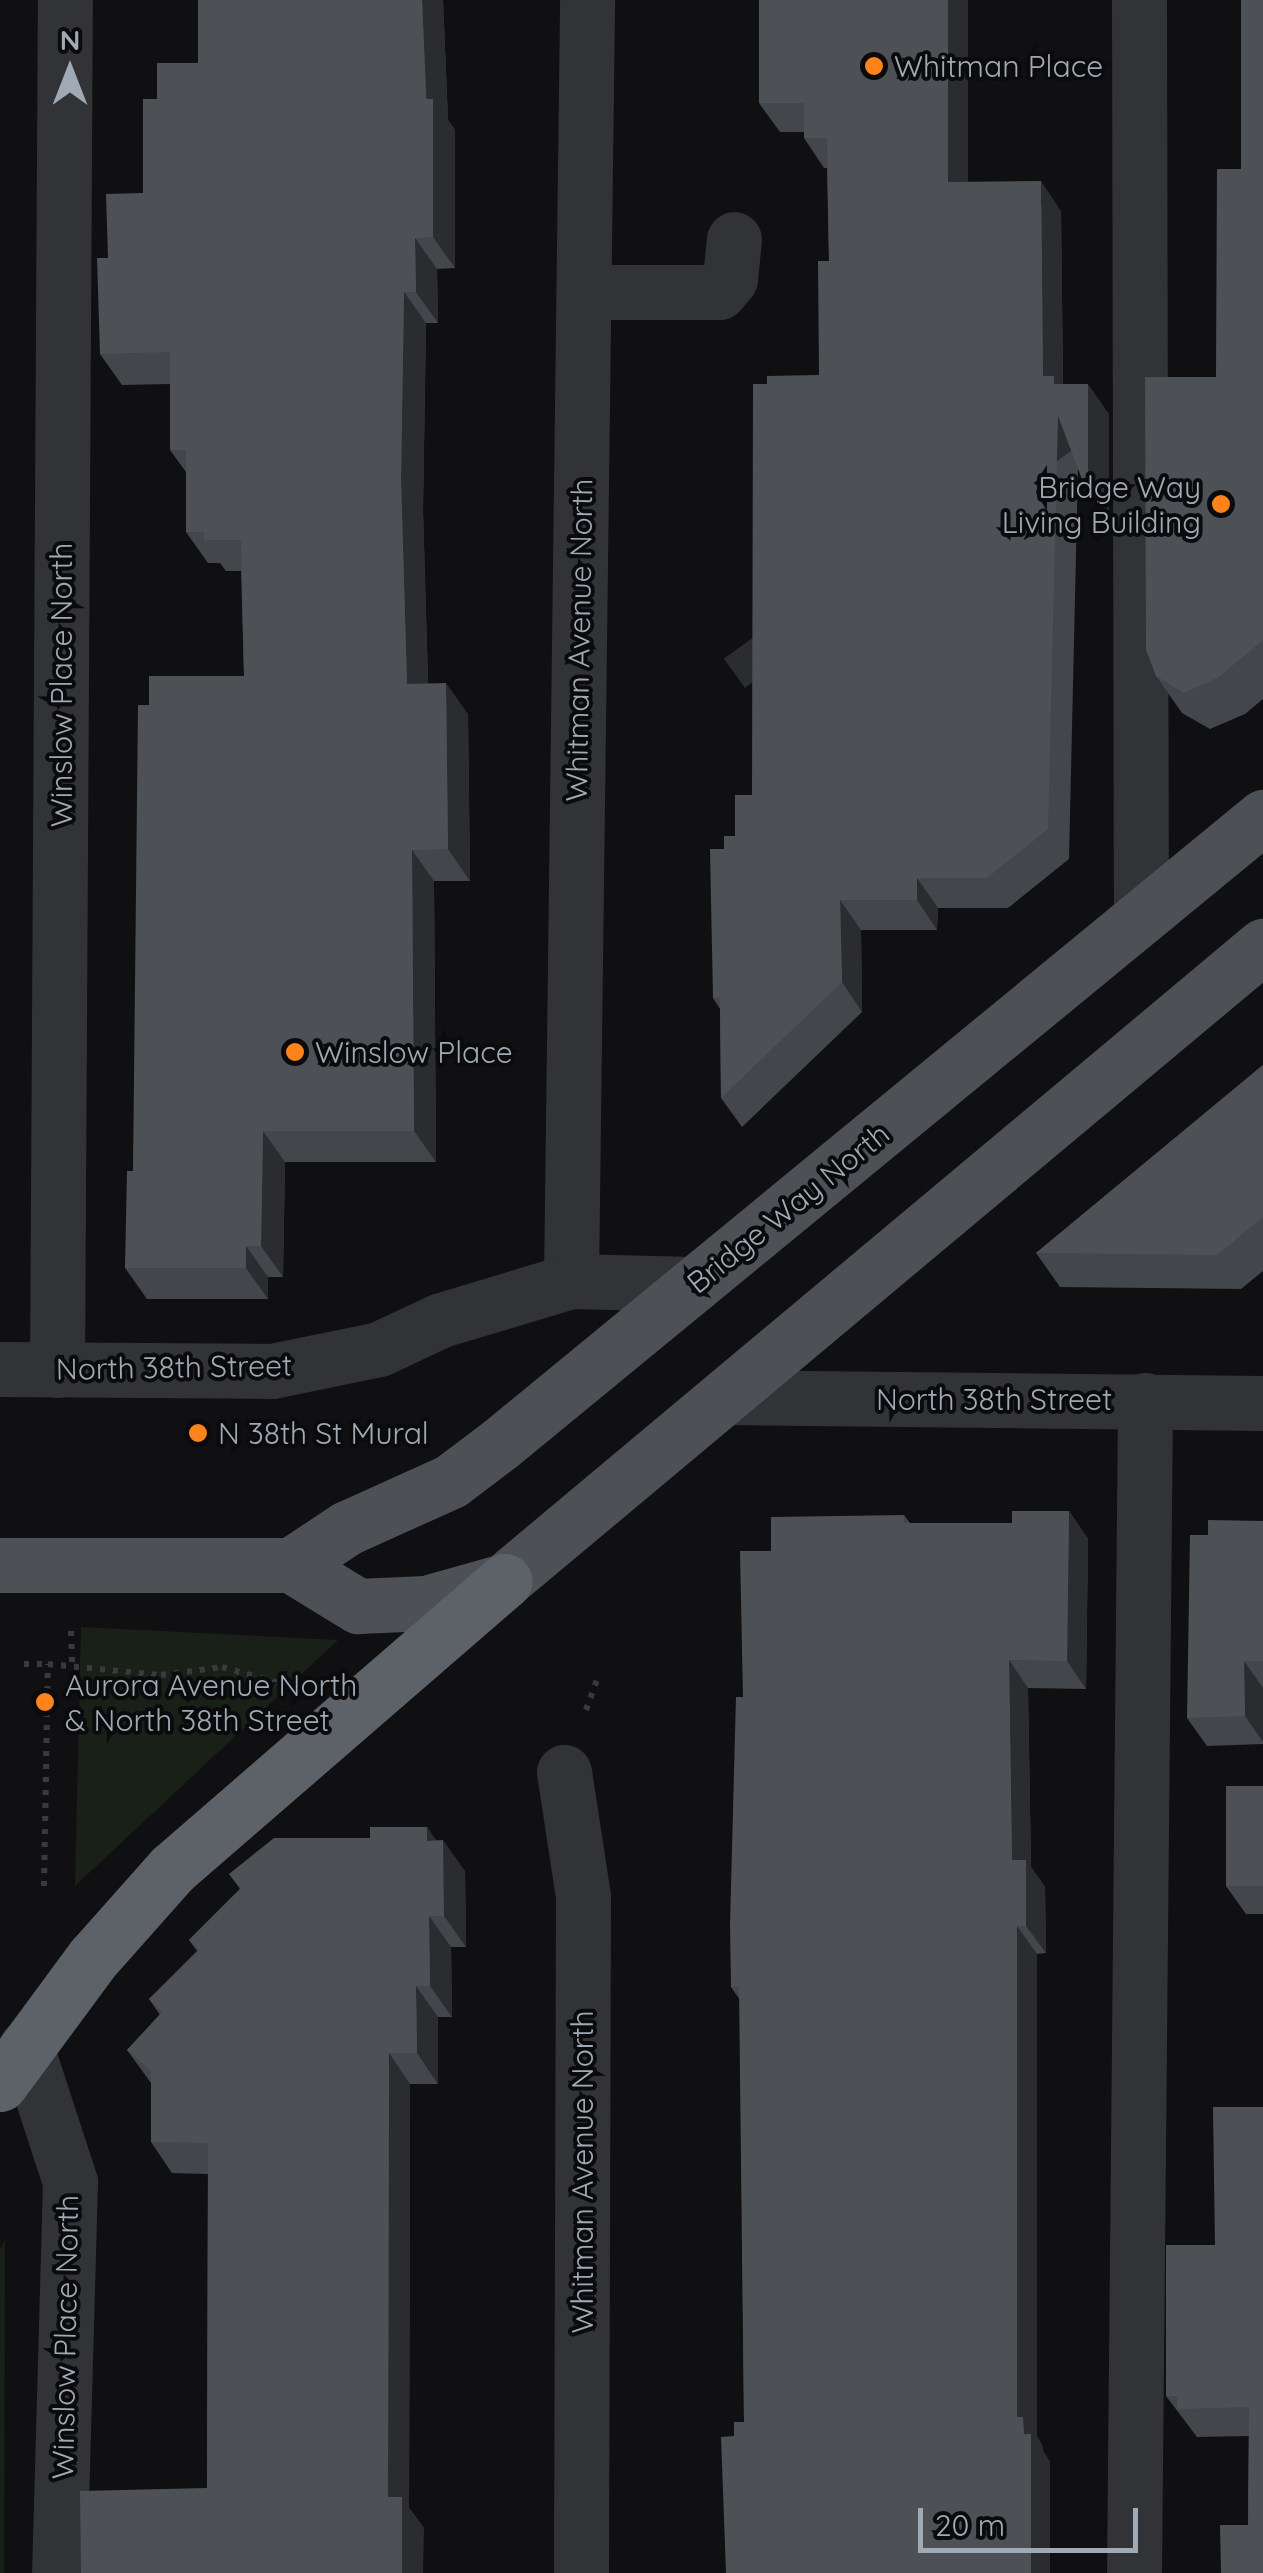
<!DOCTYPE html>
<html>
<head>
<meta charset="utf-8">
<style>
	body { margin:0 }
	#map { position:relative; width:1263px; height:2573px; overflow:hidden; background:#101012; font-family:Quicksand,sans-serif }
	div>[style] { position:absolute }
	.green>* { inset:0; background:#192018 }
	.path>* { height:6px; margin-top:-3px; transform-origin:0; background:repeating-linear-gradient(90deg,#373a3e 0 5px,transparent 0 13px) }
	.minor>* { height:55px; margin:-27.5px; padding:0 27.5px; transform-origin:27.5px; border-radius:27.5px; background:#313337 }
	.major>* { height:55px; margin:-27.5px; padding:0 27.5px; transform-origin:27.5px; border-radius:27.5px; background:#4d5156 }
	.highway>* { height:55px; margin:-27.5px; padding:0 27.5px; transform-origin:27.5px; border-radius:27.5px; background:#5c6268 }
	.wall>* { inset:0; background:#43464a }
	.shaded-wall>* { inset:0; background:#2a2c2f; transform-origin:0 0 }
	.building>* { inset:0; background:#4d5155; transform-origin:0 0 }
	.dots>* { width:28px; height:28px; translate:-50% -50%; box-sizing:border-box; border:5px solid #0b0b0d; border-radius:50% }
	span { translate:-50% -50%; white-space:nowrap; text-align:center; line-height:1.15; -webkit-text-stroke:8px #0b0b0d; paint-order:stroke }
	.poi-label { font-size:30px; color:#a0aab4 }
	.left { translate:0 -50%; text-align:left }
	.right { translate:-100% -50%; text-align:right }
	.street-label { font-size:30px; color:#a0aab4 }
	.north { position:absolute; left:20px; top:20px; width:100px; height:100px; -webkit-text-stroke:8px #0b0b0d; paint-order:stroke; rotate:0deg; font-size:28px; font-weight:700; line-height:40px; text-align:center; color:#a0aab4 }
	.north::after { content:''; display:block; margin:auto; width:35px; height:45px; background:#a0aab4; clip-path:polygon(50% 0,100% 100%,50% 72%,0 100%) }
	.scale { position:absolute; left:918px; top:2508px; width:220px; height:45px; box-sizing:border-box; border:5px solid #a0aab4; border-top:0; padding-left:12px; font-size:30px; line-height:35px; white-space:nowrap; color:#a0aab4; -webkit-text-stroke:8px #0b0b0d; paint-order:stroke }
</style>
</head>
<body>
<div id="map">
	<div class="green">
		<div style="clip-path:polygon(81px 1627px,338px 1640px,75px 1886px)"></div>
		<div style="clip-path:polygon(5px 2240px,4px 2573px,0 2573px,0 2249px)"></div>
	</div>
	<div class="path">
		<div style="left:71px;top:1631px;width:33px;rotate:88deg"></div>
		<div style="left:24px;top:1664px;width:24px"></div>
		<div style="left:586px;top:1710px;width:32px;rotate:-70deg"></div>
		<div style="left:44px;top:1886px;width:222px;rotate:-89deg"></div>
		<div style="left:48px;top:1664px;width:114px;rotate:5.6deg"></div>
		<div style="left:161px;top:1675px;width:62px;rotate:-7.5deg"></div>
		<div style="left:222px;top:1667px;width:66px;rotate:15.9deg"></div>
	</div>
	<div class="minor">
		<div style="left:1139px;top:0;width:917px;rotate:89.88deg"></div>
		<div style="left:584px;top:292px;width:135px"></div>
		<div style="left:719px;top:292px;width:17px;rotate:-50deg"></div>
		<div style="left:730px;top:279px;width:40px;rotate:-84.3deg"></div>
		<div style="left:571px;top:1281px;width:1281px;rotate:-89.28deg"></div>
		<div style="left:0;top:1369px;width:272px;rotate:0.4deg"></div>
		<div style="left:272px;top:1371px;width:109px;rotate:-11.6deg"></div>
		<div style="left:379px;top:1349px;width:68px;rotate:-25.1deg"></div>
		<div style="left:441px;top:1320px;width:136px;rotate:-16.7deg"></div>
		<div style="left:571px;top:1281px;width:124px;rotate:1.4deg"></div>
		<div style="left:57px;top:1370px;width:1370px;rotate:-89.67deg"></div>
		<div style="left:725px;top:1397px;width:538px;rotate:0.64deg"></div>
		<div style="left:564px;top:1772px;width:125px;rotate:81.3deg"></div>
		<div style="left:583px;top:1896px;width:677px;rotate:90.17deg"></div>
		<div style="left:26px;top:2047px;width:142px;rotate:71.9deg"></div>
		<div style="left:70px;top:2182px;width:391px;rotate:91.6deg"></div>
		<div style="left:1134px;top:2573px;width:1173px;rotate:-89.46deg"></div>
	</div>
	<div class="major">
		<div style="left:0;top:1565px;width:291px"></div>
		<div style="left:291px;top:1565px;width:79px;rotate:31.5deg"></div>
		<div style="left:358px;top:1606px;width:68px;rotate:-2.5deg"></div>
		<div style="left:426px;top:1603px;width:81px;rotate:-15.8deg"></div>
		<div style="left:504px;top:1581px;width:990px;rotate:-39.92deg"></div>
		<div style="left:291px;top:1565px;width:67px;rotate:-33.5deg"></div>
		<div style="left:347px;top:1528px;width:114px;rotate:-24.3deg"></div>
		<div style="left:451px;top:1481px;width:61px;rotate:-37.1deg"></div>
		<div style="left:500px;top:1444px;width:988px;rotate:-39.41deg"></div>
	</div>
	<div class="highway">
		<div style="left:0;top:2084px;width:157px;rotate:-53.6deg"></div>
		<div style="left:93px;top:1958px;width:119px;rotate:-48.4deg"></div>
		<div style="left:172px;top:1869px;width:440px;rotate:-40.9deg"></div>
	</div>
	<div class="wall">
		<div style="clip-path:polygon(198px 0,443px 0,448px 120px,455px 130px,455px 268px,437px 269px,438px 323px,426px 323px,423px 510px,428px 683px,468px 714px,470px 881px,434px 881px,436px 1162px,285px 1162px,283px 1277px,268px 1277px,268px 1299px,147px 1299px,125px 1268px,133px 1171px,149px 705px,244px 676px,241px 571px,226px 571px,220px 563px,208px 563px,186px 532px,186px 472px,170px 450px,170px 384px,122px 385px,100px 354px,108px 258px,143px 193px,157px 99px,198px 63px)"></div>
		<div style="clip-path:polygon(968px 0,968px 182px,1061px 211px,1063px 384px,1109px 414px,1109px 524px,1088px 495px,1078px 468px,1069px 859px,1008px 908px,938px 908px,937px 930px,861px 930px,862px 1012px,742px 1127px,721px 1098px,720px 1009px,713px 998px,724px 849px,735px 836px,752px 795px,767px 384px,819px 375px,829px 261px,827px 168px,824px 168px,804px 138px,804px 132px,780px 132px,759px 103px)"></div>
		<div style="clip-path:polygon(1263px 0,1263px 699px,1245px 714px,1210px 729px,1182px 713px,1156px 676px,1216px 377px)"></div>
		<div style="clip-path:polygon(1263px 1065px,1263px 1271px,1241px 1289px,1060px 1287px,1036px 1253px)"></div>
		<div style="clip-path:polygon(1069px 1511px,1088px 1539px,1086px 1689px,1028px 1688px,1031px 1867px,1045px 1887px,1046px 1953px,1037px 1954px,1037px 2436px,1042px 2445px,1043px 2451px,1050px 2462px,1050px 2573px,726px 2573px,744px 2422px,740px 2000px,731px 1987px,743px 1697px,771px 1551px,904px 1515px,910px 1523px,1012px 1523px)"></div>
		<div style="clip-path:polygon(1263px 1521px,1263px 1744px,1207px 1746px,1187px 1718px,1208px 1535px)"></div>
		<div style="clip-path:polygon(1263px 1786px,1263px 1914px,1246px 1914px,1226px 1886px)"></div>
		<div style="clip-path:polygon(427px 1827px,436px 1841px,465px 1871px,466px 1947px,451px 1947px,452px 2017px,438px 2017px,438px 2084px,410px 2084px,409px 2508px,424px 2528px,207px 2488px,208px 2174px,172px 2173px,151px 2142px,151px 2083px,127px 2050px,160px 2015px,149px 1999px,197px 1951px,189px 1940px,240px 1889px,229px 1874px,370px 1838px)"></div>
		<div style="clip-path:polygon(1263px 2107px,1248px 2525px,1249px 2436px,1197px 2437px,1166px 2396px,1215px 2245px)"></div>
	</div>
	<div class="shaded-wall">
		<div style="clip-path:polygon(422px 0,443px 0,448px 120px,455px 130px,455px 268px,433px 237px)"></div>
		<div style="clip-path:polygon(948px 0,968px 0,968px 212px,948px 182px)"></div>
		<div style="clip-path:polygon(1041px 181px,1061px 211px,1063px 389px,1075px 405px,1043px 376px)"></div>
		<div style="clip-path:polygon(415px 238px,437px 269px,438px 323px,416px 292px)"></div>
		<div style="clip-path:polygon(404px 292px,426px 323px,423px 510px,429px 715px,407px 684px,401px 479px)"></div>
		<div style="clip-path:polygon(1088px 384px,1109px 414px,1109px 524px,1088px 495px)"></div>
		<div style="left:1058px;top:416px;width:36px;height:413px;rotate:54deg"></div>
		<div style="clip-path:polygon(446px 683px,468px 714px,470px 881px,448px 849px)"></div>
		<div style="clip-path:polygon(412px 850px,434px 881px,436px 1162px,414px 1131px)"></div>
		<div style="clip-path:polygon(917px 878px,938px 908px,937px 930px,917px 900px)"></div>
		<div style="clip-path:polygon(840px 900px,861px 930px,862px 1012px,842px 982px)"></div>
		<div style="clip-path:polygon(263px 1131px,285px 1162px,283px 1277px,261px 1246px)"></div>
		<div style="clip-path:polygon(246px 1246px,268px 1277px,268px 1299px,246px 1268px)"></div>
		<div style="clip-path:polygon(1069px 1511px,1088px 1539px,1086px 1689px,1067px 1661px)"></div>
		<div style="clip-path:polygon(1009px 1660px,1028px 1688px,1031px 1867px,1045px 1887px,1046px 1953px,1026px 1926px,1012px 1860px)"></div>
		<div style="clip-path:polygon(1244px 1661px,1263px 1688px,1263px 1742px,1245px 1716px)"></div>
		<div style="clip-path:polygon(427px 1827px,443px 1850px,443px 1840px,465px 1871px,466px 1947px,444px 1916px,427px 1841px)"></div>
		<div style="clip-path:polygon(429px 1916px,451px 1947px,452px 2017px,430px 1986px)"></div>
		<div style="clip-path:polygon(1017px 1926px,1037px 1954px,1037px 2436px,1042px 2445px,1043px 2451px,1050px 2462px,1050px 2573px,1031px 2573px,1024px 2434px,1017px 2417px)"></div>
		<div style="clip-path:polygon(416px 1986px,438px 2017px,438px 2084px,417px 2053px)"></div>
		<div style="clip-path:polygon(389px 2053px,410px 2084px,409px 2508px,424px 2528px,423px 2573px,402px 2573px,388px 2497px)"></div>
	</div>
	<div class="building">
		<div style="clip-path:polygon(198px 0,422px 0,426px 99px,433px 99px,433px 237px,415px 238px,416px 292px,404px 292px,401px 479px,407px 684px,446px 683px,448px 849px,412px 850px,414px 1131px,263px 1131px,261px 1246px,246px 1246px,246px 1268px,125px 1268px,127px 1171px,133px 1171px,138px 705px,149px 705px,149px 676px,244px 676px,241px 540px,204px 540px,204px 532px,186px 532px,186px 450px,170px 450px,170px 352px,100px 354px,97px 258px,108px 258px,106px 194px,143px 193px,143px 99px,157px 99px,157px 63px,198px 63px)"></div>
		<div style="clip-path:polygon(759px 0,948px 0,948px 182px,1041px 181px,1043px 376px,1054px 376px,1054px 384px,1088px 384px,1088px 495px,1058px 416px,1048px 829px,987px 878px,917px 878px,917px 900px,840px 900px,842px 982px,721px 1098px,720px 998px,713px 998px,710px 849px,724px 849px,724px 836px,735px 836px,735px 795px,752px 795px,753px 384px,767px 384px,767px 376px,819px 375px,818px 261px,829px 261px,827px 138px,804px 138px,804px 103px,759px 103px)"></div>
		<div style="clip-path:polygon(1241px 0,1263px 0,1263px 640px,1219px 677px,1184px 693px,1156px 676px,1146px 650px,1145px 377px,1216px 377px,1217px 169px,1241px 169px)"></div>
		<div style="clip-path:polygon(1263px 1065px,1263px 1217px,1217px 1255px,1036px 1253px)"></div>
		<div style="clip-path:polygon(1012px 1511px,1069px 1511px,1067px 1661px,1009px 1660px,1012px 1860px,1026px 1860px,1026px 1926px,1017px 1926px,1017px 2417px,1023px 2417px,1024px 2434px,1031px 2434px,1031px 2573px,726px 2573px,721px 2437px,734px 2436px,734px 2422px,744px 2422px,739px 1987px,731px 1987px,730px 1924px,736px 1697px,743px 1697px,740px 1551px,771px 1551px,771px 1517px,904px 1515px,904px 1523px,1012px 1523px)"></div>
		<div style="clip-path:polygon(1208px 1520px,1263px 1521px,1263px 1661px,1244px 1661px,1245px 1716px,1187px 1718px,1190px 1535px,1208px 1535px)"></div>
		<div style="left:1263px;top:1786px;width:100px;height:37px;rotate:90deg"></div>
		<div style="clip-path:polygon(370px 1827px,427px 1827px,427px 1841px,443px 1840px,444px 1916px,429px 1916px,430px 1986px,416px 1986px,417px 2053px,389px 2053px,388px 2497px,402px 2497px,402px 2573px,81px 2573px,80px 2491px,207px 2488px,208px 2143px,151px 2142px,151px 2071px,127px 2050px,162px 2012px,149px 1999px,199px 1950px,189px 1940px,241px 1888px,229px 1874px,274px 1838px,370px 1838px)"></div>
		<div style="clip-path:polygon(1213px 2107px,1263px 2107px,1263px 2573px,1221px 2573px,1220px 2525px,1248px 2525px,1249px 2407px,1177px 2409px,1177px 2396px,1166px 2396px,1166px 2245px,1215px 2245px)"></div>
	</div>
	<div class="dots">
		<div style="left:874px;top:66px;background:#ff831b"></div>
		<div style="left:1221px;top:504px;background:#ff831b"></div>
		<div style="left:295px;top:1052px;background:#ff831b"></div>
		<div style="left:198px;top:1433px;background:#ff831b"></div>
		<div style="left:45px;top:1702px;background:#ff831b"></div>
	</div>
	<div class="poi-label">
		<span class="left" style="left:894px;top:66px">Whitman Place</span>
		<span class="right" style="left:1201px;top:504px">Bridge Way<br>Living Building</span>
		<span class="left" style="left:315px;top:1052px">Winslow Place</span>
		<span class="left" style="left:218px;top:1433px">N 38th St Mural</span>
		<span class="left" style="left:65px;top:1702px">Aurora Avenue North<br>&amp; North 38th Street</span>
	</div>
	<div class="street-label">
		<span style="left:579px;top:640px;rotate:-89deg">Whitman Avenue North</span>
		<span style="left:61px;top:685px;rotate:-90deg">Winslow Place North</span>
		<span style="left:788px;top:1208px;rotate:-39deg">Bridge Way North</span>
		<span style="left:174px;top:1367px;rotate:-1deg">North 38th Street</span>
		<span style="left:994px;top:1399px">North 38th Street</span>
		<span style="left:582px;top:2172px;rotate:-90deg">Whitman Avenue North</span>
		<span style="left:65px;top:2337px;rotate:-89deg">Winslow Place North</span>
	</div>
	<div class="north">N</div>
	<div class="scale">20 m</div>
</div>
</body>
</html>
